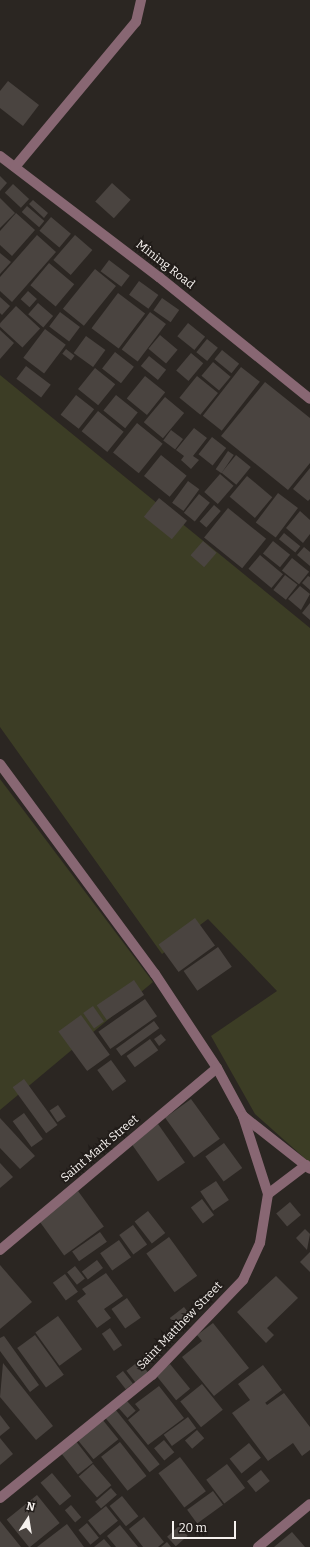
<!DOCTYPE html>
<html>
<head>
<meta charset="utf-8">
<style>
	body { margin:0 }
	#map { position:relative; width:310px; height:1547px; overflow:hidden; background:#2b2622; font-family:Bitter,serif }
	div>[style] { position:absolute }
	.green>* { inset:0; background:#3c3d25 }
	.building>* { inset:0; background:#4a4440; transform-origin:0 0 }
	.minor>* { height:10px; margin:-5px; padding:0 5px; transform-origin:5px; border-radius:5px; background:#886773 }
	span { translate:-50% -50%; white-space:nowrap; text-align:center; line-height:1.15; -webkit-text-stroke:3.5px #211c19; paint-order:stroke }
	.street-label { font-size:12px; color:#f6f2ef }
	.north { position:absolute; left:8px; top:1499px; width:40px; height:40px; -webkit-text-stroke:3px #211c19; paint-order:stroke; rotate:12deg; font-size:11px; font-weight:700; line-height:16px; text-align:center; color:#f6f2ef }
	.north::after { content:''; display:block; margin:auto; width:14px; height:18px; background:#f6f2ef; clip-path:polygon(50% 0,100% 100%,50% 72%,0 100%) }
	.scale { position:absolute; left:172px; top:1521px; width:64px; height:18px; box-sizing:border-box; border:2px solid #f6f2ef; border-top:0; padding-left:5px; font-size:12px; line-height:14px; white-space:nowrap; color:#f6f2ef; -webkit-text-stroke:3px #211c19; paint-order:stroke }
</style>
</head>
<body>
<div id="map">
	<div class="green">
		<div style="clip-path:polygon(0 375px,310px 628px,310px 1163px,255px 1114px,211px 1036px,277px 991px,208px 919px,162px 954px,0 727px)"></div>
		<div style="clip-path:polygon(0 779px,153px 982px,0 1110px)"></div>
	</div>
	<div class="building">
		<div style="clip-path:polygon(8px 81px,39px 105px,23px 126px,0 108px,0 91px)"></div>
		<div style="clip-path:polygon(0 176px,7px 183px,0 191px)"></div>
		<div style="left:112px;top:183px;width:25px;height:25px;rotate:42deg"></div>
		<div style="left:13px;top:184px;width:22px;height:12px;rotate:43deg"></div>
		<div style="clip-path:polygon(0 198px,15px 213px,0 228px)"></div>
		<div style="clip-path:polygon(33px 200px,48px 213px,44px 218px,29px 204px)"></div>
		<div style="left:27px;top:206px;width:23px;height:8px;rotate:41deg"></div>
		<div style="clip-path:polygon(16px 213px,35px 230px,12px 256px,0 245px,0 231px)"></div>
		<div style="left:51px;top:217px;width:26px;height:18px;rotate:40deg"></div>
		<div style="clip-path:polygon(37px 235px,56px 252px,12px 302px,0 291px,0 277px)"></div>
		<div style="left:75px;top:235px;width:23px;height:33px;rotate:41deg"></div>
		<div style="clip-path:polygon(0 253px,11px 262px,0 274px)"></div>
		<div style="left:109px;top:260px;width:26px;height:14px;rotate:37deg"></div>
		<div style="left:49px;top:263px;width:33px;height:29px;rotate:40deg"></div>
		<div style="left:95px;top:269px;width:27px;height:51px;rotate:39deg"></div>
		<div style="left:139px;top:281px;width:24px;height:17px;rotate:36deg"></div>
		<div style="left:28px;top:291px;width:12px;height:11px;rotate:42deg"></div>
		<div style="left:118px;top:293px;width:34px;height:44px;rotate:37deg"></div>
		<div style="clip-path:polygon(0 297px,10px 306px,2px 315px,0 313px)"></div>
		<div style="left:162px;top:298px;width:21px;height:15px;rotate:35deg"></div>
		<div style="left:38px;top:303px;width:20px;height:15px;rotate:41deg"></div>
		<div style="left:16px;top:306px;width:33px;height:26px;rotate:43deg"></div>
		<div style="left:60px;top:312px;width:25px;height:18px;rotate:37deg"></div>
		<div style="left:150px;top:312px;width:20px;height:47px;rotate:37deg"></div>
		<div style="left:188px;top:323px;width:22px;height:17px;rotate:39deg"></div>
		<div style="left:45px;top:329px;width:26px;height:36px;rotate:37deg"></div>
		<div style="clip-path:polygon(0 330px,14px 343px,0 359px)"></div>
		<div style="left:160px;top:335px;width:23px;height:18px;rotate:40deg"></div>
		<div style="left:86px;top:336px;width:24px;height:21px;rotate:36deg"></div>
		<div style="left:207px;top:339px;width:14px;height:17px;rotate:39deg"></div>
		<div style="left:66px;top:349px;width:11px;height:6px;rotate:38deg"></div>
		<div style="left:222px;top:350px;width:22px;height:12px;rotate:39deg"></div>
		<div style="left:115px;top:352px;width:24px;height:21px;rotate:38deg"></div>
		<div style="left:191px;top:353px;width:16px;height:23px;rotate:40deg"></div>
		<div style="left:149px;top:356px;width:22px;height:13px;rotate:39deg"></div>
		<div style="left:213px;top:362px;width:23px;height:18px;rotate:40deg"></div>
		<div style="left:26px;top:366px;width:31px;height:16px;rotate:37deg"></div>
		<div style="left:241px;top:367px;width:24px;height:62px;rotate:38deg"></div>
		<div style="left:95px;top:368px;width:26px;height:27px;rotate:39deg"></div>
		<div style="left:145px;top:376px;width:26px;height:29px;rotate:39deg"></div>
		<div style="left:197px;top:376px;width:27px;height:28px;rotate:39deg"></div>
		<div style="clip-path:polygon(265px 382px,310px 418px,310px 463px,288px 490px,221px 436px)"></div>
		<div style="left:76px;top:395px;width:23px;height:25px;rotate:38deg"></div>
		<div style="left:116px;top:395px;width:28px;height:20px;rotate:39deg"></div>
		<div style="left:165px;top:397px;width:25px;height:33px;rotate:40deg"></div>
		<div style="left:98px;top:411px;width:33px;height:26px;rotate:39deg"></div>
		<div style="left:137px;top:423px;width:33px;height:38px;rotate:39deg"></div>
		<div style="clip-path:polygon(194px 428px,207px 438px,193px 456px,199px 460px,191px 469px,181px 460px,184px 456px,176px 450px)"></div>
		<div style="left:171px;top:430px;width:15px;height:13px;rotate:37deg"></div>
		<div style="left:212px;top:437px;width:18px;height:22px;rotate:38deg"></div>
		<div style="left:228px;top:451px;width:7px;height:22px;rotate:34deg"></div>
		<div style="left:161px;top:455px;width:33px;height:27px;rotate:39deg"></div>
		<div style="left:236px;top:455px;width:19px;height:23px;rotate:39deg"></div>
		<div style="clip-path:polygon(310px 468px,310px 499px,308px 501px,293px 489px)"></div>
		<div style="left:220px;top:474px;width:18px;height:24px;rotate:41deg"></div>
		<div style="left:247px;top:476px;width:33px;height:27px;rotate:40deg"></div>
		<div style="left:188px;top:481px;width:14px;height:27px;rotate:36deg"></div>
		<div style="left:278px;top:493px;width:25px;height:37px;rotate:37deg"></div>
		<div style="left:199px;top:494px;width:14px;height:24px;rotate:39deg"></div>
		<div style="left:159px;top:498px;width:36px;height:24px;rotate:39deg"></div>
		<div style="left:214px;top:505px;width:9px;height:22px;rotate:41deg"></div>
		<div style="left:228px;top:508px;width:49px;height:38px;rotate:39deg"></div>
		<div style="clip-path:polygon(300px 511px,310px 520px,310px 534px,303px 543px,286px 528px)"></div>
		<div style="left:284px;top:533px;width:21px;height:8px;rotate:39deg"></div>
		<div style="left:203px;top:541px;width:18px;height:19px;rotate:41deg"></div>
		<div style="left:273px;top:541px;width:22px;height:16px;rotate:39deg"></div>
		<div style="clip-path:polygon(304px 547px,310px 552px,310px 566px,297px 555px)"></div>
		<div style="left:260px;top:555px;width:30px;height:18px;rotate:40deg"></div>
		<div style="left:292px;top:558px;width:22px;height:16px;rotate:39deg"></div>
		<div style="left:285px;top:575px;width:16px;height:19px;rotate:38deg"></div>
		<div style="clip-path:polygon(308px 576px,310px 577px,310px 590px,302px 583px)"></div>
		<div style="clip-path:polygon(300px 586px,310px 594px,301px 610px,288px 599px)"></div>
		<div style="clip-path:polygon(310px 603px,310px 620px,302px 613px)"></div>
		<div style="left:195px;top:918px;width:34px;height:45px;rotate:54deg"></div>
		<div style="left:218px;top:947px;width:24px;height:42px;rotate:55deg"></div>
		<div style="left:134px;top:980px;width:18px;height:45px;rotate:56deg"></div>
		<div style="left:145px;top:999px;width:21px;height:57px;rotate:55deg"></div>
		<div style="left:93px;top:1006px;width:19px;height:12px;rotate:55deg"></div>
		<div style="left:81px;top:1015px;width:49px;height:28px;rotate:54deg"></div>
		<div style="left:154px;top:1021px;width:9px;height:47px;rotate:54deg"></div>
		<div style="clip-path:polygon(161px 1034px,166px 1040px,159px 1046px,154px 1039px)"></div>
		<div style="left:150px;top:1039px;width:14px;height:29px;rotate:54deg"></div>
		<div style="left:111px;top:1060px;width:26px;height:17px;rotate:54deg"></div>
		<div style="left:24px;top:1079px;width:57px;height:14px;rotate:54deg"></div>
		<div style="left:191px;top:1099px;width:49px;height:32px;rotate:54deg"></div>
		<div style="left:58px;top:1105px;width:14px;height:10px;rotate:56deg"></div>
		<div style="left:24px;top:1113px;width:32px;height:14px;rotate:54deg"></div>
		<div style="clip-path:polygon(0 1118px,35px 1156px,20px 1169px,0 1148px)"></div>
		<div style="left:158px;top:1124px;width:47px;height:33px;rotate:55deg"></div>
		<div style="left:224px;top:1143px;width:31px;height:23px;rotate:54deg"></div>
		<div style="clip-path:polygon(0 1163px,13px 1177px,0 1188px)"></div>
		<div style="left:216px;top:1181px;width:23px;height:19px;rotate:56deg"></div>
		<div style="left:78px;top:1191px;width:44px;height:49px;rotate:54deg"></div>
		<div style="left:202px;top:1199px;width:20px;height:14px;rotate:53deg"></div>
		<div style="left:290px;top:1202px;width:17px;height:18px;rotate:50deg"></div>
		<div style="left:148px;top:1211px;width:28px;height:17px;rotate:52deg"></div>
		<div style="left:133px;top:1225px;width:24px;height:17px;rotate:54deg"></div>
		<div style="clip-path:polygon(305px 1229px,310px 1234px,307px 1250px,296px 1238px)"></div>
		<div style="left:100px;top:1232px;width:12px;height:34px;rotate:55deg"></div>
		<div style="left:169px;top:1237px;width:48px;height:28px;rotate:54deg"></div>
		<div style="left:119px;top:1240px;width:21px;height:23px;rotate:55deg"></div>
		<div style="clip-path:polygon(310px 1252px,310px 1272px,300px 1262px)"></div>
		<div style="left:97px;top:1260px;width:10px;height:19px;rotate:53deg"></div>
		<div style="clip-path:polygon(0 1265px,32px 1302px,0 1329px)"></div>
		<div style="left:75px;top:1266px;width:16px;height:10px;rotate:52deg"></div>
		<div style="clip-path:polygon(106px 1273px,123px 1296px,104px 1309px,111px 1318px,97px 1328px,77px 1301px,86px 1294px,82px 1289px)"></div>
		<div style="left:65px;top:1274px;width:22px;height:15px;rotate:54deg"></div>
		<div style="clip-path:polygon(276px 1276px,298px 1298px,267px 1328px,274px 1335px,266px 1343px,237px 1312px)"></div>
		<div style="left:127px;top:1298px;width:24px;height:19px;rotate:55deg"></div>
		<div style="left:184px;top:1307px;width:11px;height:18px;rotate:52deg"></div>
		<div style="left:58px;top:1316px;width:41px;height:28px;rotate:54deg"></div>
		<div style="clip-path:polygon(213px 1323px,249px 1368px,214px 1396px,182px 1357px,202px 1341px,197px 1335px)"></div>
		<div style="left:110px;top:1328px;width:21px;height:10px;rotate:55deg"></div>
		<div style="left:35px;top:1335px;width:49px;height:22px;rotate:54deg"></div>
		<div style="clip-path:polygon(4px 1336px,39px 1385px,30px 1392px,0 1351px,0 1338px)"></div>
		<div style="left:155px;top:1348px;width:9px;height:14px;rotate:49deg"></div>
		<div style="left:139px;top:1361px;width:16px;height:16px;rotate:52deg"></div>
		<div style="clip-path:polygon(3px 1363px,53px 1426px,36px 1440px,0 1397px)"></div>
		<div style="left:170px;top:1364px;width:32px;height:18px;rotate:51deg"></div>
		<div style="clip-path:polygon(263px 1365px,282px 1390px,265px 1403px,258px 1394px,267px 1405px,284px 1393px,310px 1427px,310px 1450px,302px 1456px,293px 1443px,268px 1461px,232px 1413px,250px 1400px,238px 1384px)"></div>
		<div style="left:123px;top:1371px;width:16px;height:9px;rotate:52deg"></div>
		<div style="left:202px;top:1384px;width:33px;height:28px;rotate:51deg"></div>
		<div style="clip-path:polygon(159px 1386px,184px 1418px,148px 1445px,128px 1420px,140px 1410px,135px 1404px)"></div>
		<div style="left:127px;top:1401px;width:13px;height:11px;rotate:48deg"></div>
		<div style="left:115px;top:1409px;width:71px;height:13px;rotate:51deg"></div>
		<div style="clip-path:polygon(0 1415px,10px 1428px,0 1436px)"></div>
		<div style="left:188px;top:1417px;width:14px;height:30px;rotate:54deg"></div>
		<div style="left:102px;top:1419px;width:26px;height:32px;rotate:51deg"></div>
		<div style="left:197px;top:1430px;width:11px;height:16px;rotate:49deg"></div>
		<div style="clip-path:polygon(0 1438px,13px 1454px,0 1465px)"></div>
		<div style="left:75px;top:1440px;width:29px;height:19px;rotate:52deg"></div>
		<div style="left:164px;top:1440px;width:16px;height:13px;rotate:50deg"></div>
		<div style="left:120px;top:1442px;width:43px;height:24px;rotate:52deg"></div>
		<div style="left:249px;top:1443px;width:19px;height:25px;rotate:51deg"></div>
		<div style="left:180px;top:1457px;width:43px;height:27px;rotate:53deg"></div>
		<div style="left:93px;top:1464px;width:28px;height:19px;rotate:49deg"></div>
		<div style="left:227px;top:1464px;width:30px;height:26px;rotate:53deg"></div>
		<div style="left:261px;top:1470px;width:14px;height:18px;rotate:51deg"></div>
		<div style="left:52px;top:1473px;width:30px;height:15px;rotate:50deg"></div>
		<div style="left:111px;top:1488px;width:9px;height:21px;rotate:49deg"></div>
		<div style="left:213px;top:1491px;width:17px;height:32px;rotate:54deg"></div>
		<div style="left:37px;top:1495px;width:36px;height:39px;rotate:51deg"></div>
		<div style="left:122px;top:1496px;width:26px;height:16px;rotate:51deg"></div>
		<div style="left:71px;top:1505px;width:16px;height:8px;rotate:50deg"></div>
		<div style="left:106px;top:1506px;width:19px;height:23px;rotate:51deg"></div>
		<div style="clip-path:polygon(144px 1517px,164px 1542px,158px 1547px,143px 1547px,129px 1529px)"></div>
		<div style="clip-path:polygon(0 1521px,21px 1547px,0 1547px)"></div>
		<div style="left:87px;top:1523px;width:19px;height:11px;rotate:51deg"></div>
		<div style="clip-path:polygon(67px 1524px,84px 1547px,37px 1547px)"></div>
		<div style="clip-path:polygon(120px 1525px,138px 1547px,116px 1547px,107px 1536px)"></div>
		<div style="left:179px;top:1526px;width:13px;height:16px;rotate:48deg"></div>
		<div style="clip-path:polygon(292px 1532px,305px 1547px,274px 1547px)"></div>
		<div style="clip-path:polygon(104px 1539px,111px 1547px,94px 1547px)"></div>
		<div style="clip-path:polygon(167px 1542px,171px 1547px,161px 1547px)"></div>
	</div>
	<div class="minor">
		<div style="left:0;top:156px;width:200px;rotate:37.3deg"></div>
		<div style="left:159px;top:277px;width:194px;rotate:38.9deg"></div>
		<div style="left:15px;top:167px;width:189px;rotate:-50.2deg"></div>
		<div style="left:136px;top:22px;width:23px;rotate:-77deg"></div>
		<div style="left:0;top:764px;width:261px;rotate:53.6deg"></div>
		<div style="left:155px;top:974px;width:113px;rotate:56.6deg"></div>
		<div style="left:217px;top:1068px;width:55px;rotate:61.6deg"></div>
		<div style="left:243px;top:1116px;width:85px;rotate:38.3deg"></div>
		<div style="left:268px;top:1194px;width:48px;rotate:-37.3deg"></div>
		<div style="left:0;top:1250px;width:283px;rotate:-40deg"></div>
		<div style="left:0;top:1498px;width:196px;rotate:-39deg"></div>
		<div style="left:152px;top:1375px;width:132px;rotate:-46.2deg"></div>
		<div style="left:243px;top:1280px;width:41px;rotate:-65.3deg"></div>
		<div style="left:260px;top:1243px;width:50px;rotate:-80.7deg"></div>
		<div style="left:268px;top:1194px;width:82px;rotate:-107.8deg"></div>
		<div style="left:258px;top:1547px;width:67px;rotate:-39.6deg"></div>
	</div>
	<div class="street-label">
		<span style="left:165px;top:265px;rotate:38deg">Mining Road</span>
		<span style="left:100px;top:1149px;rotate:-40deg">Saint Mark Street</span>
		<span style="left:180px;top:1326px;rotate:-46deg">Saint Matthew Street</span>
	</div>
	<div class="north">N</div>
	<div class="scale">20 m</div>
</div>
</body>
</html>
